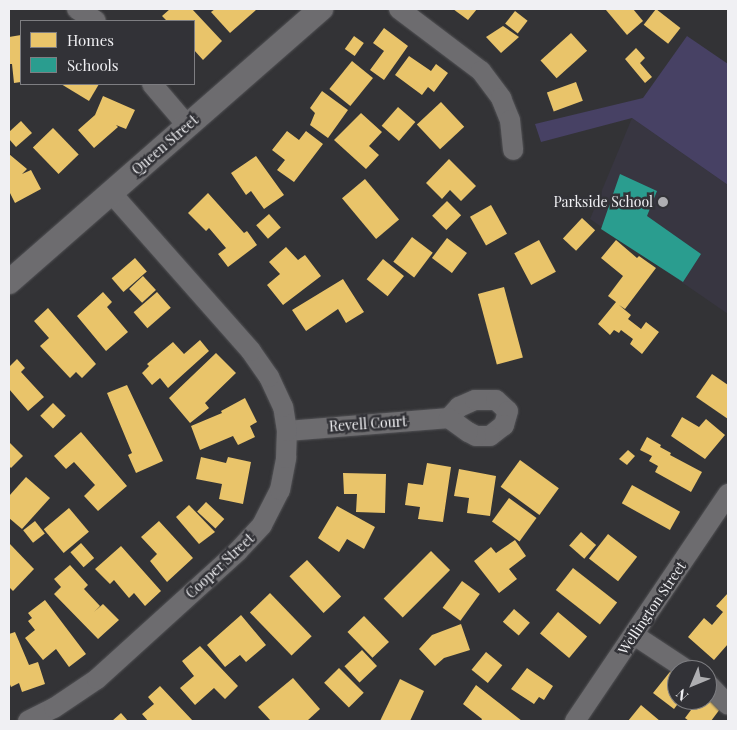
<!DOCTYPE html>
<html>
<head>
<meta charset="utf-8">
<style>
	body { margin:0 }
	#map { position:relative; width:737px; height:730px; overflow:hidden; background:#333336; font-family:"Playfair Display",serif }
	div>[style] { position:absolute }
	.built>* { inset:0; background:#383641 }
	.green>* { inset:0; background:#474164 }
	.homes>* { inset:0; background:#e9c46a; transform-origin:0 0 }
	.schools>* { inset:0; background:#2a9d8f }
	.roads { filter:drop-shadow(0 0 1px #525255) drop-shadow(0 0 1px #525255) }
	.minor>* { height:20px; margin:-10px; padding:0 10px; transform-origin:10px; border-radius:10px; background:#6d6c6f }
	.tertiary>* { height:24px; margin:-12px; padding:0 12px; transform-origin:12px; border-radius:12px; background:#6d6c6f }
	.dots>* { width:14px; height:14px; translate:-50% -50%; box-sizing:border-box; border:2px solid #323237; border-radius:50% }
	span { translate:-50% -50%; white-space:nowrap; text-align:center; line-height:1.15; -webkit-text-stroke:5px #323237; paint-order:stroke }
	.street-label { font-size:14px; color:#f0f0f3 }
	.poi-label { font-size:14px; color:#f0f0f3 }
	.right { translate:-100% -50%; text-align:right }
	.frame { position:absolute; inset:0; border:10px solid #f0f0f3; pointer-events:none }
	.legend { position:absolute; left:20px; top:20px; width:175px; height:65px; box-sizing:border-box; background:#323237; border:1px solid #7e7e82; margin:0; padding:6px 9px; list-style:none; font-size:15px; color:#f0f0f3 }
	.legend li { display:flex; align-items:center; gap:10px; height:25px }
	.legend b { width:25px; border:1px solid #7e7e82 }
	.north { position:absolute; left:667px; top:660px; width:50px; height:50px; box-sizing:border-box; background:#323237; border:1px solid #7e7e82; border-radius:50%; rotate:225deg; font-size:14px; font-weight:700; line-height:20px; text-align:center; color:#f0f0f3 }
	.north::after { content:''; display:block; margin:auto; width:18px; height:22px; background:#aeaeb1; clip-path:polygon(50% 0,100% 100%,50% 72%,0 100%) }
</style>
</head>
<body>
<div id="map">
	<div class="built">
		<div style="clip-path:polygon(632px 118px,728px 185px,728px 314px,590px 219px)"></div>
	</div>
	<div class="green">
		<div style="clip-path:polygon(687px 36px,728px 64px,728px 185px,632px 118px,541px 142px,535px 124px,643px 98px)"></div>
	</div>
	<div class="homes">
		<div style="clip-path:polygon(170px 9px,192px 9px,222px 41px,203px 60px,194px 50px,194px 21px,167px 21px,162px 16px)"></div>
		<div style="clip-path:polygon(215px 9px,257px 9px,230px 33px,211px 12px)"></div>
		<div style="clip-path:polygon(453px 9px,477px 9px,468px 20px)"></div>
		<div style="clip-path:polygon(608px 9px,633px 9px,643px 21px,627px 35px,606px 10px)"></div>
		<div style="left:656px;top:9px;width:31px;height:20px;rotate:38deg"></div>
		<div style="left:515px;top:11px;width:16px;height:16px;rotate:38deg"></div>
		<div style="clip-path:polygon(503px 26px,519px 37px,501px 53px,486px 37px)"></div>
		<div style="clip-path:polygon(384px 28px,408px 46px,384px 80px,370px 70px,384px 51px,373px 43px)"></div>
		<div style="left:571px;top:33px;width:24px;height:41px;rotate:48deg"></div>
		<div style="clip-path:polygon(21px 35px,21px 82px,14px 83px,12px 64px,9px 64px,9px 37px)"></div>
		<div style="left:354px;top:36px;width:12px;height:16px;rotate:35deg"></div>
		<div style="clip-path:polygon(636px 48px,645px 58px,640px 63px,652px 77px,645px 83px,625px 59px)"></div>
		<div style="clip-path:polygon(409px 56px,431px 71px,436px 64px,448px 73px,434px 92px,428px 87px,422px 95px,395px 75px)"></div>
		<div style="left:352px;top:61px;width:27px;height:36px;rotate:39deg"></div>
		<div style="left:576px;top:82px;width:20px;height:31px;rotate:70deg"></div>
		<div style="clip-path:polygon(61px 84px,99px 84px,89px 101px)"></div>
		<div style="clip-path:polygon(322px 91px,348px 110px,328px 138px,310px 125px,315px 113px,310px 108px)"></div>
		<div style="clip-path:polygon(103px 96px,135px 110px,126px 129px,116px 125px,118px 127px,94px 148px,78px 130px,95px 115px)"></div>
		<div style="left:441px;top:102px;width:34px;height:33px;rotate:47deg"></div>
		<div style="left:398px;top:107px;width:23px;height:25px;rotate:41deg"></div>
		<div style="clip-path:polygon(361px 113px,382px 132px,369px 146px,379px 155px,366px 169px,334px 140px)"></div>
		<div style="clip-path:polygon(21px 121px,32px 133px,16px 147px,9px 139px,9px 132px)"></div>
		<div style="left:53px;top:128px;width:37px;height:28px;rotate:46deg"></div>
		<div style="clip-path:polygon(287px 131px,299px 140px,306px 131px,323px 144px,294px 182px,277px 170px,285px 160px,272px 150px)"></div>
		<div style="clip-path:polygon(9px 154px,27px 169px,22px 174px,31px 170px,41px 189px,15px 203px,9px 191px)"></div>
		<div style="clip-path:polygon(256px 156px,284px 195px,264px 209px,251px 191px,246px 195px,231px 173px)"></div>
		<div style="clip-path:polygon(449px 159px,476px 186px,461px 201px,450px 190px,442px 199px,426px 183px)"></div>
		<div style="left:365px;top:179px;width:53px;height:30px;rotate:50deg"></div>
		<div style="clip-path:polygon(208px 193px,244px 233px,247px 231px,257px 245px,228px 267px,218px 254px,226px 248px,209px 228px,206px 231px,188px 213px)"></div>
		<div style="left:447px;top:201px;width:20px;height:21px;rotate:45deg"></div>
		<div style="left:491px;top:205px;width:33px;height:24px;rotate:61deg"></div>
		<div style="left:269px;top:214px;width:18px;height:17px;rotate:49deg"></div>
		<div style="left:582px;top:218px;width:18px;height:28px;rotate:43deg"></div>
		<div style="left:412px;top:237px;width:26px;height:31px;rotate:37deg"></div>
		<div style="left:447px;top:238px;width:25px;height:25px;rotate:37deg"></div>
		<div style="left:539px;top:240px;width:36px;height:28px;rotate:62deg"></div>
		<div style="clip-path:polygon(616px 240px,637px 258px,639px 256px,656px 268px,625px 309px,619px 305px,631px 315px,628px 319px,641px 329px,646px 322px,659px 332px,642px 354px,630px 344px,633px 339px,621px 330px,619px 333px,614px 330px,610px 335px,598px 324px,616px 302px,608px 296px,623px 276px,601px 258px)"></div>
		<div style="clip-path:polygon(286px 247px,298px 260px,305px 255px,321px 276px,283px 305px,267px 285px,280px 274px,269px 262px)"></div>
		<div style="left:135px;top:258px;width:18px;height:31px;rotate:49deg"></div>
		<div style="left:383px;top:259px;width:27px;height:26px;rotate:39deg"></div>
		<div style="left:143px;top:276px;width:19px;height:19px;rotate:47deg"></div>
		<div style="clip-path:polygon(343px 279px,364px 312px,346px 323px,338px 309px,306px 331px,292px 310px)"></div>
		<div style="left:504px;top:287px;width:73px;height:27px;rotate:75deg"></div>
		<div style="clip-path:polygon(103px 292px,112px 302px,107px 307px,128px 332px,106px 351px,77px 316px)"></div>
		<div style="left:157px;top:292px;width:21px;height:31px;rotate:49deg"></div>
		<div style="clip-path:polygon(48px 308px,96px 364px,82px 378px,76px 372px,70px 378px,40px 346px,49px 338px,34px 321px)"></div>
		<div style="clip-path:polygon(200px 340px,209px 351px,168px 388px,160px 378px,152px 385px,142px 373px,149px 366px,147px 364px,173px 342px,184px 354px)"></div>
		<div style="clip-path:polygon(216px 353px,236px 373px,205px 403px,209px 408px,190px 423px,169px 398px)"></div>
		<div style="clip-path:polygon(17px 359px,25px 368px,21px 372px,44px 397px,28px 411px,9px 389px,9px 367px)"></div>
		<div style="clip-path:polygon(712px 374px,728px 385px,728px 419px,696px 397px)"></div>
		<div style="clip-path:polygon(127px 385px,163px 461px,136px 473px,128px 455px,132px 453px,107px 393px)"></div>
		<div style="clip-path:polygon(245px 398px,257px 422px,250px 426px,255px 437px,238px 445px,233px 436px,200px 450px,191px 426px,222px 413px,221px 411px)"></div>
		<div style="left:53px;top:403px;width:18px;height:18px;rotate:45deg"></div>
		<div style="clip-path:polygon(682px 417px,699px 427px,706px 419px,725px 435px,705px 459px,671px 436px)"></div>
		<div style="clip-path:polygon(81px 432px,127px 486px,98px 511px,84px 496px,95px 485px,74px 462px,66px 469px,54px 456px)"></div>
		<div style="clip-path:polygon(647px 437px,661px 445px,660px 447px,671px 453px,670px 455px,702px 472px,691px 492px,655px 472px,658px 466px,649px 461px,652px 456px,640px 450px)"></div>
		<div style="clip-path:polygon(9px 442px,23px 456px,11px 468px,9px 466px)"></div>
		<div style="clip-path:polygon(628px 450px,635px 456px,627px 465px,619px 459px)"></div>
		<div style="clip-path:polygon(201px 457px,226px 463px,228px 457px,251px 462px,243px 504px,219px 499px,222px 484px,196px 479px)"></div>
		<div style="left:520px;top:460px;width:48px;height:33px;rotate:36deg"></div>
		<div style="clip-path:polygon(427px 463px,451px 467px,443px 522px,418px 519px,420px 507px,405px 505px,408px 483px,423px 485px)"></div>
		<div style="clip-path:polygon(459px 469px,496px 476px,490px 516px,467px 513px,469px 498px,454px 496px)"></div>
		<div style="clip-path:polygon(343px 473px,386px 474px,385px 513px,356px 512px,357px 494px,344px 494px)"></div>
		<div style="clip-path:polygon(26px 477px,50px 498px,22px 529px,9px 518px,9px 496px)"></div>
		<div style="left:632px;top:485px;width:55px;height:21px;rotate:29deg"></div>
		<div style="left:509px;top:498px;width:34px;height:29px;rotate:36deg"></div>
		<div style="left:206px;top:502px;width:25px;height:13px;rotate:43deg"></div>
		<div style="clip-path:polygon(189px 505px,215px 532px,199px 544px,176px 517px)"></div>
		<div style="clip-path:polygon(337px 506px,375px 527px,364px 549px,347px 539px,339px 552px,318px 538px)"></div>
		<div style="left:69px;top:508px;width:31px;height:33px;rotate:50deg"></div>
		<div style="left:35px;top:521px;width:16px;height:15px;rotate:52deg"></div>
		<div style="clip-path:polygon(159px 521px,193px 558px,167px 582px,150px 561px,157px 554px,141px 537px)"></div>
		<div style="left:581px;top:532px;width:20px;height:18px;rotate:41deg"></div>
		<div style="left:608px;top:534px;width:37px;height:31px;rotate:38deg"></div>
		<div style="clip-path:polygon(515px 540px,526px 556px,509px 569px,517px 579px,499px 593px,474px 561px,491px 547px,496px 553px)"></div>
		<div style="clip-path:polygon(9px 543px,34px 569px,13px 591px,9px 587px)"></div>
		<div style="left:81px;top:543px;width:20px;height:14px;rotate:49deg"></div>
		<div style="clip-path:polygon(121px 546px,161px 591px,145px 606px,134px 593px,129px 598px,114px 580px,110px 584px,95px 569px)"></div>
		<div style="left:431px;top:551px;width:27px;height:67px;rotate:45deg"></div>
		<div style="left:307px;top:560px;width:50px;height:24px;rotate:47deg"></div>
		<div style="clip-path:polygon(70px 565px,88px 585px,84px 589px,100px 606px,94px 612px,103px 604px,119px 620px,98px 639px,54px 594px,61px 587px,54px 579px)"></div>
		<div style="left:573px;top:568px;width:56px;height:28px;rotate:38deg"></div>
		<div style="left:462px;top:581px;width:22px;height:33px;rotate:36deg"></div>
		<div style="left:270px;top:593px;width:60px;height:28px;rotate:46deg"></div>
		<div style="clip-path:polygon(728px 593px,728px 644px,714px 660px,688px 637px,704px 618px,712px 625px,723px 612px,716px 606px)"></div>
		<div style="clip-path:polygon(45px 600px,86px 654px,69px 667px,56px 649px,43px 660px,25px 638px,35px 630px,28px 621px,32px 618px,28px 613px)"></div>
		<div style="left:514px;top:609px;width:21px;height:17px;rotate:41deg"></div>
		<div style="left:558px;top:612px;width:38px;height:28px;rotate:40deg"></div>
		<div style="clip-path:polygon(241px 615px,266px 645px,246px 662px,240px 655px,225px 667px,207px 645px)"></div>
		<div style="left:364px;top:616px;width:36px;height:23px;rotate:46deg"></div>
		<div style="clip-path:polygon(461px 624px,470px 650px,444px 658px,435px 666px,419px 649px,432px 635px)"></div>
		<div style="clip-path:polygon(15px 632px,29px 665px,38px 662px,45px 684px,22px 692px,19px 683px,11px 687px,9px 682px,9px 634px)"></div>
		<div style="clip-path:polygon(200px 646px,238px 686px,225px 699px,214px 688px,195px 705px,180px 688px,194px 676px,182px 661px)"></div>
		<div style="left:362px;top:650px;width:22px;height:24px;rotate:47deg"></div>
		<div style="left:486px;top:652px;width:21px;height:23px;rotate:39deg"></div>
		<div style="left:339px;top:668px;width:35px;height:21px;rotate:45deg"></div>
		<div style="clip-path:polygon(527px 668px,553px 686px,544px 700px,539px 697px,534px 704px,511px 689px)"></div>
		<div style="clip-path:polygon(673px 668px,677px 671px,677px 700px,707px 700px,707px 693px,723px 705px,711px 721px,689px 721px,685px 718px,691px 710px,680px 701px,674px 709px,653px 693px)"></div>
		<div style="clip-path:polygon(293px 678px,320px 709px,307px 721px,271px 721px,258px 707px)"></div>
		<div style="clip-path:polygon(400px 679px,424px 691px,410px 721px,380px 721px)"></div>
		<div style="clip-path:polygon(476px 685px,522px 721px,481px 721px,482px 719px,463px 704px)"></div>
		<div style="clip-path:polygon(160px 686px,193px 721px,148px 721px,142px 714px,154px 704px,148px 697px)"></div>
		<div style="clip-path:polygon(641px 705px,660px 721px,628px 721px)"></div>
		<div style="clip-path:polygon(121px 713px,128px 721px,112px 721px)"></div>
	</div>
	<div class="schools">
		<div style="clip-path:polygon(620px 174px,657px 191px,647px 216px,701px 254px,683px 282px,601px 229px)"></div>
	</div>
	<div class="roads">
		<div class="minor">
			<div style="left:77px;top:9px;width:22px;rotate:32deg"></div>
			<div style="left:399px;top:9px;width:103px;rotate:37.1deg"></div>
			<div style="left:481px;top:71px;width:34px;rotate:53deg"></div>
			<div style="left:501px;top:98px;width:24px;rotate:68deg"></div>
			<div style="left:510px;top:120px;width:30px;rotate:84deg"></div>
			<div style="left:152px;top:84px;width:54px;rotate:49.5deg"></div>
			<div style="left:287px;top:431px;width:163px;rotate:-4.6deg"></div>
			<div style="left:449px;top:418px;width:15px;rotate:-48deg"></div>
			<div style="left:459px;top:407px;width:17px;rotate:-24deg"></div>
			<div style="left:475px;top:400px;width:21px"></div>
			<div style="left:496px;top:400px;width:16px;rotate:43deg"></div>
			<div style="left:508px;top:411px;width:15px;rotate:106deg"></div>
			<div style="left:504px;top:425px;width:18px;rotate:142deg"></div>
			<div style="left:490px;top:436px;width:14px;rotate:180deg"></div>
			<div style="left:476px;top:436px;width:9px;rotate:-153deg"></div>
			<div style="left:468px;top:432px;width:24px;rotate:-144deg"></div>
			<div style="left:634px;top:635px;width:64px;rotate:33.4deg"></div>
			<div style="left:707px;top:683px;width:30px;rotate:46deg"></div>
			<div style="left:28px;top:721px;width:29px;rotate:-27deg"></div>
			<div style="left:54px;top:708px;width:52px;rotate:-34deg"></div>
			<div style="left:97px;top:679px;width:190px;rotate:-42.2deg"></div>
			<div style="left:238px;top:551px;width:35px;rotate:-47deg"></div>
			<div style="left:262px;top:525px;width:39px;rotate:-63deg"></div>
			<div style="left:280px;top:490px;width:33px;rotate:-79deg"></div>
			<div style="left:286px;top:458px;width:27px;rotate:-88deg"></div>
			<div style="left:287px;top:431px;width:24px;rotate:-99deg"></div>
			<div style="left:283px;top:407px;width:33px;rotate:-115deg"></div>
			<div style="left:269px;top:377px;width:32px;rotate:-125deg"></div>
			<div style="left:251px;top:351px;width:211px;rotate:-131.5deg"></div>
			<div style="left:575px;top:721px;width:274px;rotate:-56deg"></div>
		</div>
		<div class="tertiary">
			<div style="left:9px;top:282px;width:415px;rotate:-41.2deg"></div>
		</div>
	</div>
	<div class="dots">
		<div style="left:663px;top:202px;background:#aeaeb1"></div>
	</div>
	<div class="street-label">
		<span style="left:165px;top:145px;rotate:-41deg">Queen Street</span>
		<span style="left:368px;top:424px;rotate:-4deg">Revell Court</span>
		<span style="left:220px;top:566px;rotate:-43deg">Cooper Street</span>
		<span style="left:652px;top:608px;rotate:-56deg">Wellington Street</span>
	</div>
	<div class="poi-label">
		<span class="right" style="left:653px;top:202px">Parkside School</span>
	</div>
	<div class="frame"></div>
	<ul class="legend">
	<li><b style="height:14px;background:#e9c46a"></b>Homes</li>
	<li><b style="height:14px;background:#2a9d8f"></b>Schools</li>
	</ul>
	<div class="north">N</div>
</div>
</body>
</html>
